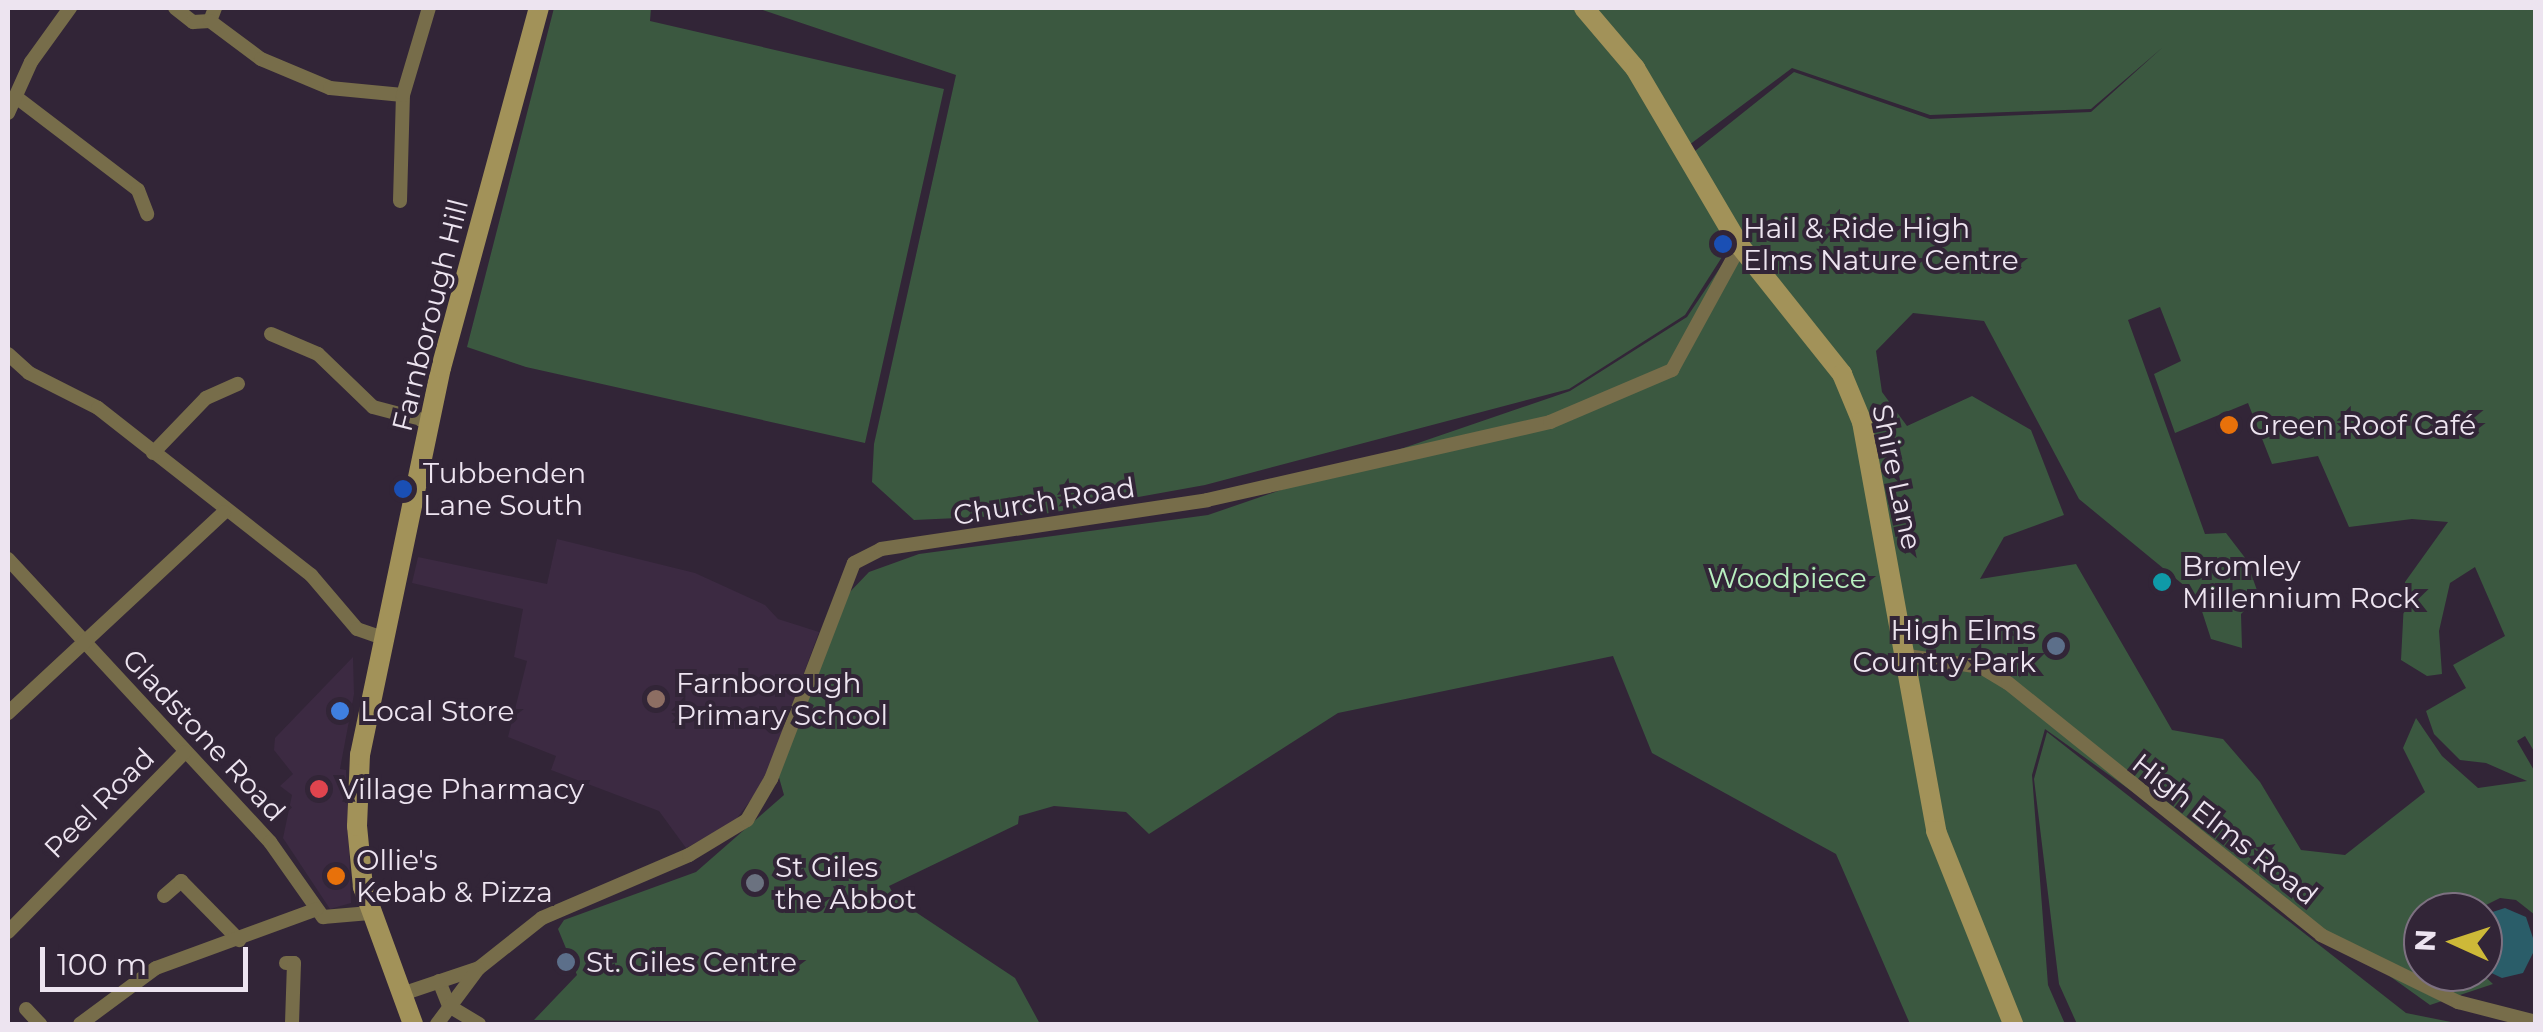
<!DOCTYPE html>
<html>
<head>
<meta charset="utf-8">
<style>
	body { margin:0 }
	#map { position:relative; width:2543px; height:1032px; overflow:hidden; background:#322537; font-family:Montserrat,sans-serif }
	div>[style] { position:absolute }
	.built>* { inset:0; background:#3c2a42 }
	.green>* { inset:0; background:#3b5840 }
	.water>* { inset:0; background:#2a5d69 }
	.street>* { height:14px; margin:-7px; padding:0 7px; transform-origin:7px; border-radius:7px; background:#776d4a }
	.secondary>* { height:20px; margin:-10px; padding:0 10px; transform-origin:10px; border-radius:10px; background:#a29259 }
	.dots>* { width:28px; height:28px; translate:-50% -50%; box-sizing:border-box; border:5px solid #322537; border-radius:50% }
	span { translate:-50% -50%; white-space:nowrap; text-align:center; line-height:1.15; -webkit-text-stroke:8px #322537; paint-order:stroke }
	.poi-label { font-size:28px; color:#ede4f0 }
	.left { translate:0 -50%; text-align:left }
	.right { translate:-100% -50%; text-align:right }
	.street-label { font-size:28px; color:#ede4f0 }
	.park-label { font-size:28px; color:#b7efbf }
	.frame { position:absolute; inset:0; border:10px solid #ede4f0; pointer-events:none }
	.north { position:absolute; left:2403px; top:892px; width:100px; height:100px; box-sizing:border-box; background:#322537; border:2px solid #7d7181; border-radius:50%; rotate:273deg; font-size:28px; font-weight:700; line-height:40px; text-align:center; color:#ede4f0 }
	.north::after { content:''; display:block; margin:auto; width:35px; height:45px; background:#cdb938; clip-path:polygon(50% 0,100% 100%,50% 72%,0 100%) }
	.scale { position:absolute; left:40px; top:947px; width:208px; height:45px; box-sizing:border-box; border:5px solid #ede4f0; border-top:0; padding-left:12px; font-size:30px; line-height:35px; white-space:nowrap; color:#ede4f0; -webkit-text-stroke:8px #322537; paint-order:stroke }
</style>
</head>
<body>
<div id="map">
	<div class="built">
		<div style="clip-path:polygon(557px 539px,695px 573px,765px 605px,778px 619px,819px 632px,763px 784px,734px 822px,686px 848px,659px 811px,551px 770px,556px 756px,508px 737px,527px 661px,514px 657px,523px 609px,412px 583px,418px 557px,547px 584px)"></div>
		<div style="clip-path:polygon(353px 657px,354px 694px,340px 769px,346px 770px,351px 903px,330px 909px,283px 838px,292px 795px,280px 786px,293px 774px,274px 750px,275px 738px)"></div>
	</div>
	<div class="green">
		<div style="clip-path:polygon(554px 8px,651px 8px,650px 21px,944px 89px,865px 443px,526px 367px,467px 347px)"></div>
		<div style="clip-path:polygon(757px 8px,1573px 8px,1618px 56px,1729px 246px,1685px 315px,1569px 389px,1205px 485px,1044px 514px,914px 520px,872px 482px,874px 444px,956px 75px)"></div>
		<div style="clip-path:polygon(evenodd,1595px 8px,2535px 8px,2535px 753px,2525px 736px,2517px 741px,2535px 772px,2535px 915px,2516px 900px,2500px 898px,2472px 912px,2423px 912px,2423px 972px,2480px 972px,2493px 984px,2430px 1005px,2045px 729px,2032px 775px,2048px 985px,2065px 1024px,1910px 1024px,1836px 854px,1652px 753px,1613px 656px,1338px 713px,1149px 834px,1126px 812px,1054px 806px,1019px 816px,1018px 824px,889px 886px,896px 899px,1015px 978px,1040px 1024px,534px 1020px,577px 975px,558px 929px,564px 920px,696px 872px,784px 795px,778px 774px,846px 596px,869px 572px,919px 554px,1208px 515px,1570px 391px,1687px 317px,1734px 247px,1695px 151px,1794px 72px,1930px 119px,2091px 112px,2163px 47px,2091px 109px,1930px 115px,1792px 68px,1689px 145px,1595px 8px,2160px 307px,2181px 361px,2154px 374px,2175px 433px,2248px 403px,2272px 464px,2318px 456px,2349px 527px,2412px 519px,2448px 522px,2405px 582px,2401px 660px,2427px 676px,2442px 674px,2439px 631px,2450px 583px,2475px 567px,2505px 636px,2453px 665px,2466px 688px,2426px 711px,2434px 734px,2460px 760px,2486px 763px,2527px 781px,2478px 788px,2442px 756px,2416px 718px,2403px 748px,2425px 792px,2345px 855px,2301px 850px,2260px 782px,2223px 739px,2172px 730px,2076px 564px,1980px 579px,2004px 537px,2064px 515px,2031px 430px,1972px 396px,1907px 426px,1882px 392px,1876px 351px,1913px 313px,1984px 321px,2079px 499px,2197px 596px,2211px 639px,2242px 648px,2241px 614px,2259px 596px,2246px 559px,2226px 533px,2205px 534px,2128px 320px,2160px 307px)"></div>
		<div style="clip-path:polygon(2047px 732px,2406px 1013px,2461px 1024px,2077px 1024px,2059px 984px,2034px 779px)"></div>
	</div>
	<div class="water">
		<div style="clip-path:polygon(2505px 908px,2526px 917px,2536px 947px,2523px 973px,2502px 978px,2483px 969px,2483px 915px)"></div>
	</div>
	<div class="street">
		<div style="left:175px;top:8px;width:23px;rotate:38deg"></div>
		<div style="left:193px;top:22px;width:17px;rotate:-3deg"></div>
		<div style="left:215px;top:8px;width:14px;rotate:111deg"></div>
		<div style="left:210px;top:21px;width:64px;rotate:36.7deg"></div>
		<div style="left:261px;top:59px;width:75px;rotate:22.8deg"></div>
		<div style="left:330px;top:88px;width:73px;rotate:5.5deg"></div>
		<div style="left:16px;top:97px;width:153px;rotate:37.3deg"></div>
		<div style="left:138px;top:190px;width:26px;rotate:69deg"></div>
		<div style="left:8px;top:113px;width:56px;rotate:-65.7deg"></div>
		<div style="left:31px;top:62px;width:67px;rotate:-54.2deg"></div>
		<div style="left:400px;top:201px;width:106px;rotate:-88.4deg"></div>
		<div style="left:403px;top:95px;width:91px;rotate:-73.4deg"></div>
		<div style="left:271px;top:334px;width:51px;rotate:23.1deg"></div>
		<div style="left:318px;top:354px;width:76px;rotate:43.9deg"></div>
		<div style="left:373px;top:407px;width:59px;rotate:14.7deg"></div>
		<div style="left:8px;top:354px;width:28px;rotate:42deg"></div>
		<div style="left:29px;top:373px;width:77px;rotate:26.9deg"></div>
		<div style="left:98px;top:408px;width:271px;rotate:38.1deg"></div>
		<div style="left:311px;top:575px;width:71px;rotate:49.6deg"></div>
		<div style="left:357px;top:629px;width:28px;rotate:19deg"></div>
		<div style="left:153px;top:453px;width:76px;rotate:-46.1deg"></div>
		<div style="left:206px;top:398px;width:35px;rotate:-24deg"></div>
		<div style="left:8px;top:559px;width:386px;rotate:47.2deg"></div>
		<div style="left:270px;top:842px;width:92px;rotate:54.8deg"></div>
		<div style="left:323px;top:917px;width:47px;rotate:-4.9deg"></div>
		<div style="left:1901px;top:655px;width:81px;rotate:8.5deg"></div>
		<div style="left:1981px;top:667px;width:31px;rotate:31deg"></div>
		<div style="left:2008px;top:683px;width:402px;rotate:38.8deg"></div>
		<div style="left:2321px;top:935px;width:153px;rotate:26.1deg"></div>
		<div style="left:2458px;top:1002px;width:81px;rotate:14.4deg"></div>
		<div style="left:8px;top:713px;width:295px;rotate:-42.9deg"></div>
		<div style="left:164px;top:896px;width:23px;rotate:-41deg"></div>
		<div style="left:181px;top:881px;width:83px;rotate:45.5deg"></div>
		<div style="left:8px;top:932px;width:252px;rotate:-45.5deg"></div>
		<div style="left:286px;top:963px;width:8px"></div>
		<div style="left:294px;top:963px;width:61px;rotate:91.9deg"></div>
		<div style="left:439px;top:981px;width:27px;rotate:68deg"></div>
		<div style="left:449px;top:1006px;width:35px;rotate:31deg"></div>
		<div style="left:402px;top:994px;width:81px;rotate:-18.7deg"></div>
		<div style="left:479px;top:968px;width:80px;rotate:-38.4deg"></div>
		<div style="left:542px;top:918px;width:160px;rotate:-23.2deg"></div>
		<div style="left:689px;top:855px;width:68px;rotate:-31.1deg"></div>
		<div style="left:747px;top:820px;width:48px;rotate:-59.7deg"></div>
		<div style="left:771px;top:779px;width:231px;rotate:-69deg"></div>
		<div style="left:854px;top:563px;width:30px;rotate:-27deg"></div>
		<div style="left:881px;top:549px;width:330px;rotate:-8.5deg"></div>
		<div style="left:1207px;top:500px;width:352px;rotate:-12.8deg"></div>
		<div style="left:1550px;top:422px;width:133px;rotate:-23.1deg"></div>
		<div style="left:1672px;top:370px;width:141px;rotate:-61.3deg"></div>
		<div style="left:26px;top:1009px;width:21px;rotate:47deg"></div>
		<div style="left:80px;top:1024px;width:94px;rotate:-36.4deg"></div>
		<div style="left:156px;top:968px;width:171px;rotate:-20.1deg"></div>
		<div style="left:437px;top:1024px;width:69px;rotate:-53.3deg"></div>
	</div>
	<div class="secondary">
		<div style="left:1584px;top:8px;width:79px;rotate:49.6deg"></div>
		<div style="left:1635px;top:68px;width:207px;rotate:59.5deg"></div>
		<div style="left:1740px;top:246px;width:164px;rotate:51.4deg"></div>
		<div style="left:1842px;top:374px;width:52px;rotate:67.4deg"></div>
		<div style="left:1862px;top:422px;width:416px;rotate:79.7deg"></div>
		<div style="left:1936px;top:831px;width:208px;rotate:68.2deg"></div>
		<div style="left:413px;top:1024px;width:146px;rotate:-110.1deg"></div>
		<div style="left:363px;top:887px;width:61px;rotate:-95.6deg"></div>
		<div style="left:357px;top:826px;width:71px;rotate:-87.6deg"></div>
		<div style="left:360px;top:755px;width:395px;rotate:-78.2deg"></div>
		<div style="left:441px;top:368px;width:373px;rotate:-74.8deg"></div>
	</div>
	<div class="dots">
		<div style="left:1723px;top:244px;background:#1a4fb4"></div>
		<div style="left:2229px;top:425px;background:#e8710a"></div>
		<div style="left:403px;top:489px;background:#1a4fb4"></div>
		<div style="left:2162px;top:582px;background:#0f9aa8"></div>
		<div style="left:2056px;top:646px;background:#5c6f8a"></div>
		<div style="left:656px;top:699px;background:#8d6e63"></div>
		<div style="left:340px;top:711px;background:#3f7fe0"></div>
		<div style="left:319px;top:789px;background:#e0444e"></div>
		<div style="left:336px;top:876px;background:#e8710a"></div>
		<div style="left:755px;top:883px;background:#6b7280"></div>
		<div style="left:566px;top:962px;background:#5c6f8a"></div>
	</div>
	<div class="poi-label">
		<span class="left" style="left:1743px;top:244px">Hail &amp; Ride High<br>Elms Nature Centre</span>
		<span class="left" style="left:2249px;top:425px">Green Roof Café</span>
		<span class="left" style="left:423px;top:489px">Tubbenden<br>Lane South</span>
		<span class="left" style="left:2182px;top:582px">Bromley<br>Millennium Rock</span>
		<span class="right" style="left:2036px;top:646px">High Elms<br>Country Park</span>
		<span class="left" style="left:676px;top:699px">Farnborough<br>Primary School</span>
		<span class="left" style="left:360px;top:711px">Local Store</span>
		<span class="left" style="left:339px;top:789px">Village Pharmacy</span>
		<span class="left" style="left:356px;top:876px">Ollie's<br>Kebab &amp; Pizza</span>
		<span class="left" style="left:775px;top:883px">St Giles<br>the Abbot</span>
		<span class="left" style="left:586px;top:962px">St. Giles Centre</span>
	</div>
	<div class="street-label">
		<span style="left:430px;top:315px;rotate:-76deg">Farnborough Hill</span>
		<span style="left:1897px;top:477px;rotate:78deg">Shire Lane</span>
		<span style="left:1044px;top:501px;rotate:-9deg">Church Road</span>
		<span style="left:204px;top:735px;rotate:47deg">Gladstone Road</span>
		<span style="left:99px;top:803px;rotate:-45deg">Peel Road</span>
		<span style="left:2225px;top:829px;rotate:38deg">High Elms Road</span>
	</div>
	<div class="park-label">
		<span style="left:1787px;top:578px">Woodpiece</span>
	</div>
	<div class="frame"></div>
	<div class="north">N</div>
	<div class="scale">100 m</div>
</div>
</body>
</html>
